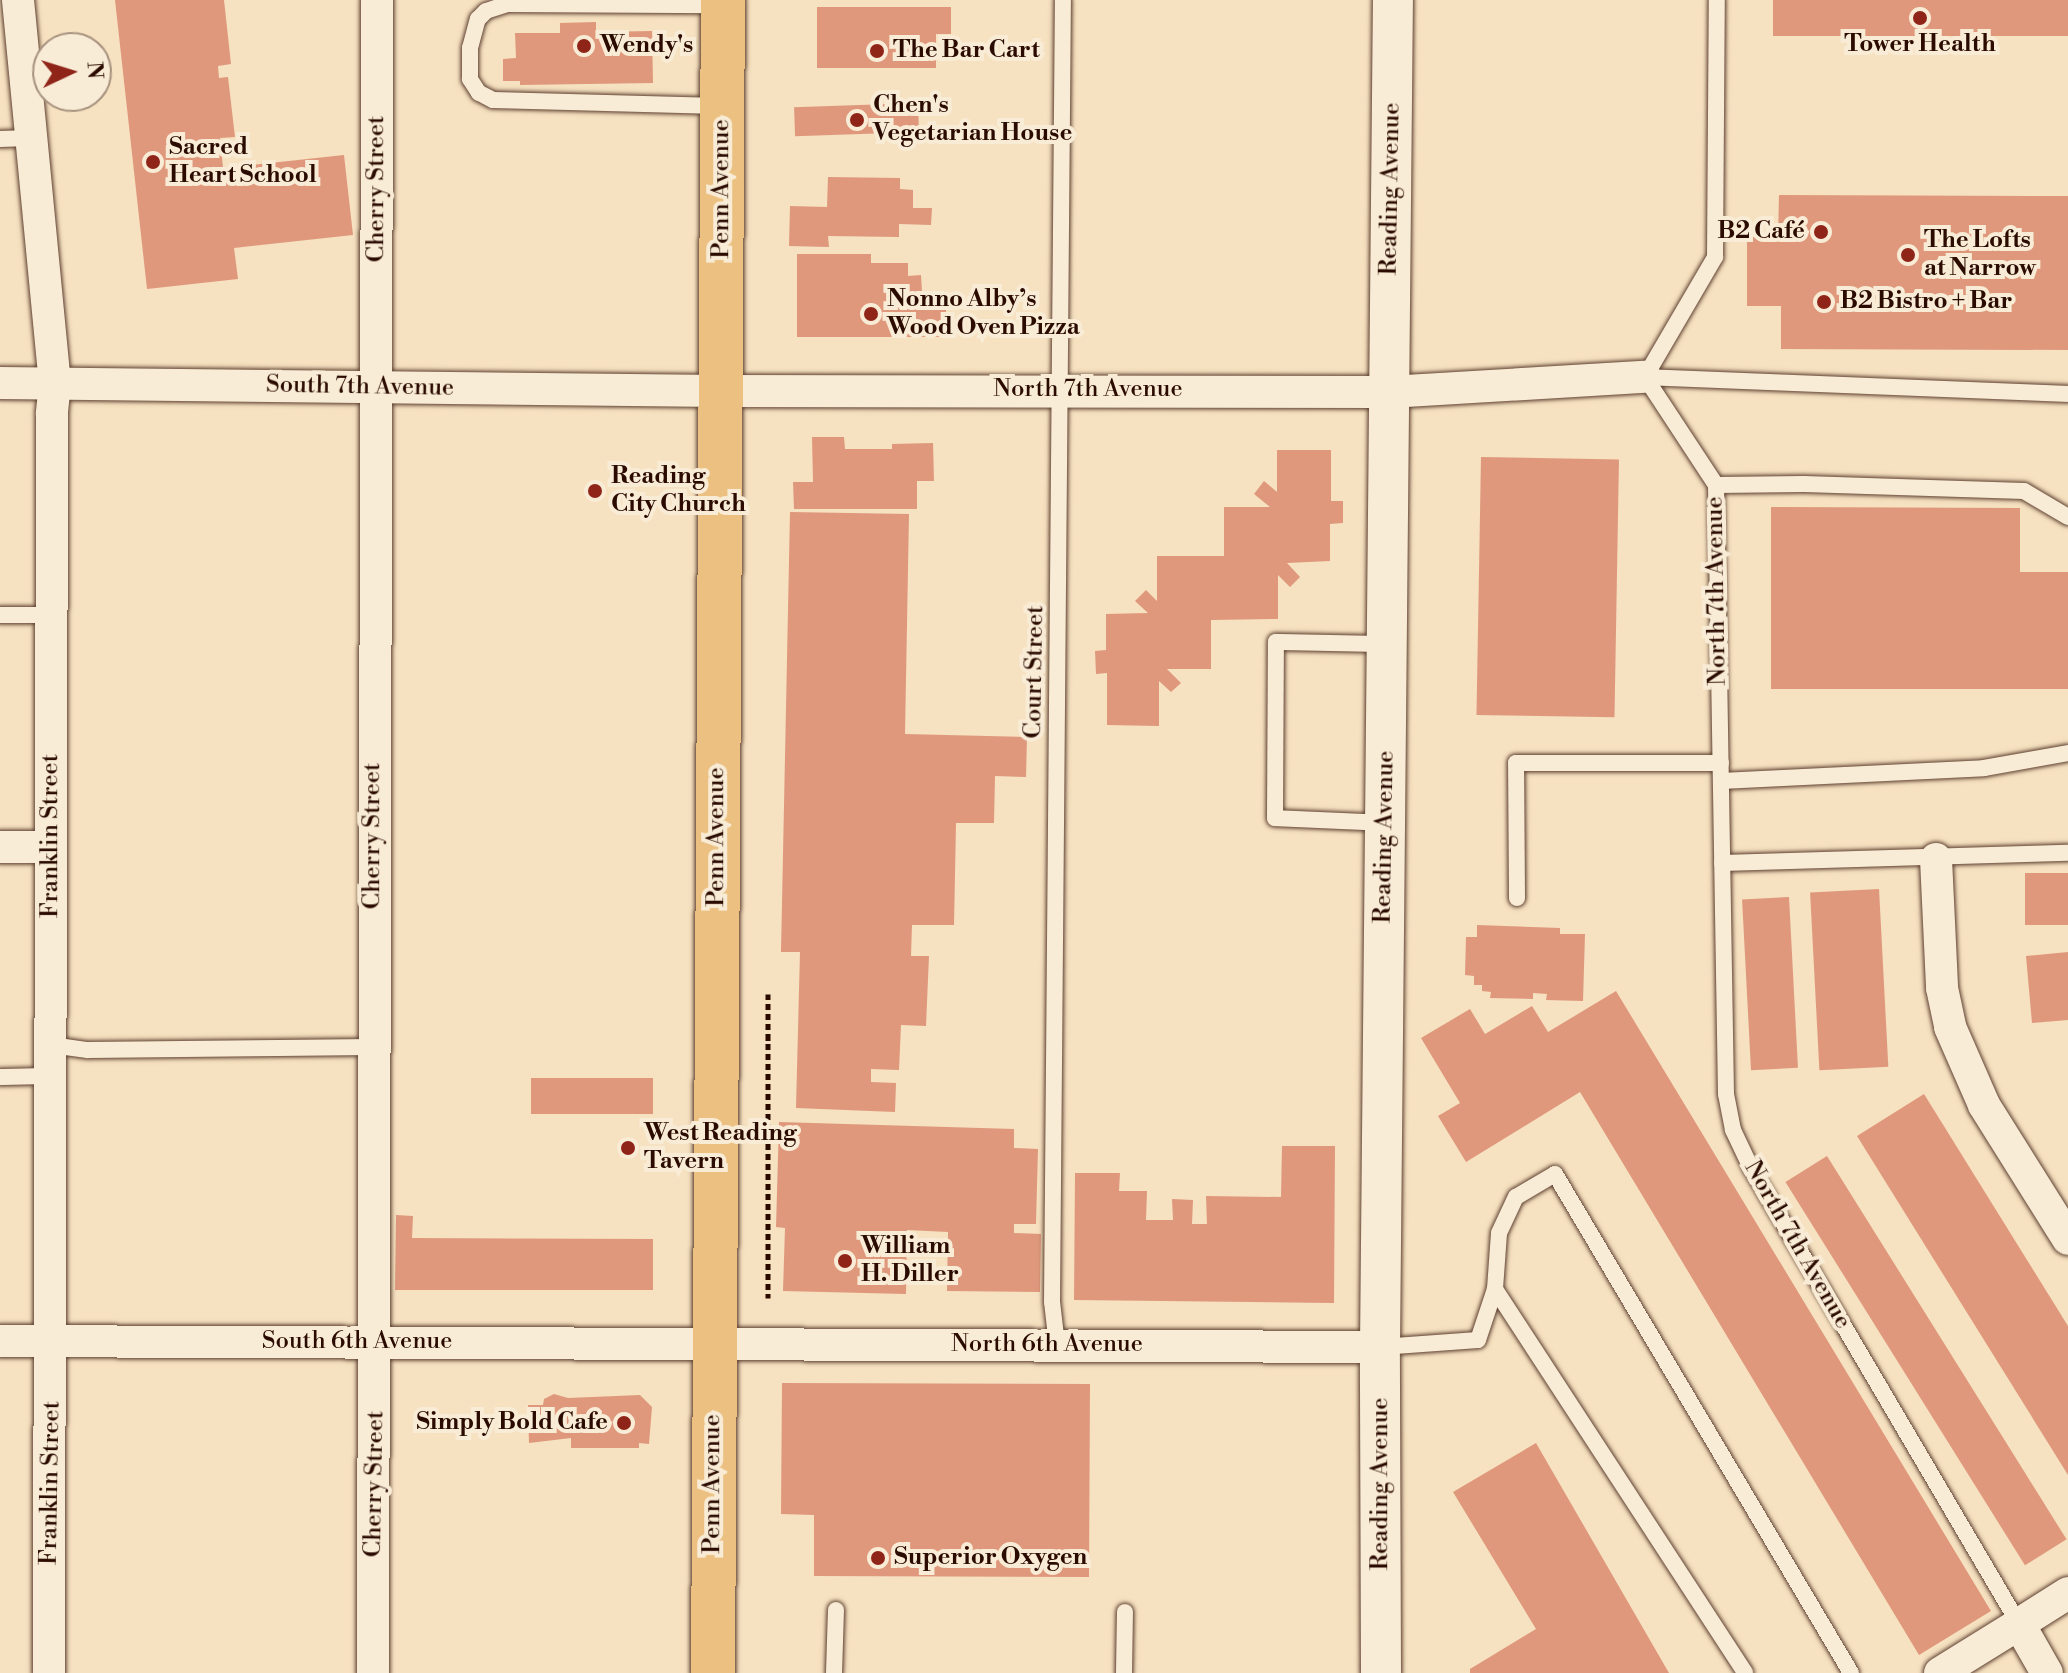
<!DOCTYPE html>
<html>
<head>
<meta charset="utf-8">
<style>
	body { margin:0 }
	#map { position:relative; width:2068px; height:1673px; overflow:hidden; background:#f6e1c0; font-family:"Libre Bodoni",serif }
	div>[style] { position:absolute }
	.building>* { inset:0; background:#df987c; transform-origin:0 0 }
	.path>* { height:5px; margin-top:-2.5px; transform-origin:0; background:repeating-linear-gradient(90deg,#2b0b00 0 6px,transparent 0 10px) }
	.roads { filter:drop-shadow(0 0 2px #5e4030) drop-shadow(0 0 2px #5e4030) }
	.service>* { height:16px; margin:-8px; padding:0 8px; transform-origin:8px; border-radius:8px; background:#f9ecd6 }
	.minor>* { height:32px; margin:-16px; padding:0 16px; transform-origin:16px; border-radius:16px; background:#f9ecd6 }
	.tertiary>* { height:40px; margin:-20px; padding:0 20px; transform-origin:20px; border-radius:20px; background:#f9ecd6 }
	.primary>* { height:44px; margin:-22px; padding:0 22px; transform-origin:22px; border-radius:22px; background:#ebc080 }
	.dots>* { width:22px; height:22px; translate:-50% -50%; box-sizing:border-box; border:4px solid #f9ecd6; border-radius:50% }
	span { translate:-50% -50%; white-space:nowrap; text-align:center; line-height:1.15; -webkit-text-stroke:8px #f9ecd6; paint-order:stroke }
	.poi-label { font-size:24px; color:#2b0b00; font-weight:700 }
	.left { translate:0 -50%; text-align:left }
	.right { translate:-100% -50%; text-align:right }
	.street-label { font-size:24px; color:#2b0b00 }
	.north { position:absolute; left:32px; top:32px; width:80px; height:80px; box-sizing:border-box; background:#f9ecd6; border:2px solid #a79280; border-radius:50%; rotate:86deg; font-size:22px; font-weight:700; line-height:32px; text-align:center; color:#2b0b00 }
	.north::after { content:''; display:block; margin:auto; width:28px; height:36px; background:#8f2418; clip-path:polygon(50% 0,100% 100%,50% 72%,0 100%) }
</style>
</head>
<body>
<div id="map">
	<div class="building">
		<div style="clip-path:polygon(115px 0,224px 0,231px 64px,218px 66px,219px 78px,228px 77px,235px 137px,220px 138px,223px 168px,344px 155px,353px 235px,234px 248px,238px 279px,147px 289px)"></div>
		<div style="left:1773px;top:0;width:295px;height:36px"></div>
		<div style="clip-path:polygon(817px 7px,951px 7px,951px 34px,936px 34px,936px 68px,817px 68px)"></div>
		<div style="clip-path:polygon(596px 22px,596px 32px,652px 31px,653px 83px,520px 85px,520px 81px,503px 81px,503px 59px,516px 58px,515px 33px,560px 33px,560px 23px)"></div>
		<div style="left:918px;top:103px;width:29px;height:124px;rotate:88deg"></div>
		<div style="clip-path:polygon(828px 177px,900px 178px,900px 189px,913px 190px,913px 208px,932px 208px,931px 225px,899px 224px,899px 237px,828px 236px,829px 247px,789px 246px,790px 206px,827px 207px)"></div>
		<div style="clip-path:polygon(1779px 195px,2068px 196px,2068px 350px,1781px 349px,1781px 306px,1747px 306px,1747px 237px,1778px 237px)"></div>
		<div style="clip-path:polygon(797px 254px,871px 254px,871px 263px,908px 263px,908px 276px,921px 275px,922px 292px,946px 291px,946px 337px,797px 337px)"></div>
		<div style="clip-path:polygon(812px 437px,844px 437px,845px 449px,892px 449px,892px 444px,933px 443px,934px 481px,917px 481px,917px 509px,794px 509px,793px 482px,813px 482px)"></div>
		<div style="clip-path:polygon(1277px 450px,1331px 450px,1331px 501px,1343px 501px,1343px 523px,1330px 524px,1330px 561px,1287px 563px,1300px 577px,1290px 587px,1278px 575px,1278px 619px,1211px 620px,1211px 669px,1167px 669px,1181px 683px,1171px 692px,1159px 681px,1159px 726px,1107px 725px,1107px 673px,1096px 674px,1095px 651px,1106px 650px,1106px 614px,1148px 613px,1135px 601px,1146px 590px,1157px 601px,1157px 556px,1224px 556px,1224px 507px,1270px 507px,1254px 494px,1264px 481px,1277px 492px)"></div>
		<div style="left:1481px;top:457px;width:138px;height:258px;rotate:1deg"></div>
		<div style="clip-path:polygon(1771px 507px,2020px 508px,2020px 572px,2068px 572px,2068px 689px,1771px 689px)"></div>
		<div style="clip-path:polygon(790px 512px,909px 514px,905px 734px,1027px 737px,1026px 777px,995px 776px,994px 823px,956px 823px,954px 925px,912px 925px,911px 956px,929px 956px,926px 1026px,901px 1025px,899px 1070px,871px 1069px,871px 1082px,896px 1083px,895px 1112px,796px 1108px,800px 952px,781px 952px)"></div>
		<div style="left:2068px;top:873px;width:52px;height:43px;rotate:90deg"></div>
		<div style="left:1879px;top:889px;width:178px;height:69px;rotate:87deg"></div>
		<div style="left:1789px;top:897px;width:171px;height:47px;rotate:87deg"></div>
		<div style="clip-path:polygon(1477px 925px,1560px 928px,1560px 934px,1585px 934px,1583px 1001px,1546px 1000px,1547px 994px,1533px 993px,1533px 999px,1490px 998px,1491px 992px,1482px 991px,1482px 985px,1474px 985px,1474px 976px,1465px 975px,1466px 937px,1477px 937px)"></div>
		<div style="clip-path:polygon(2068px 952px,2068px 1020px,2032px 1023px,2026px 956px)"></div>
		<div style="clip-path:polygon(1616px 991px,1991px 1611px,1919px 1655px,1580px 1092px,1466px 1162px,1438px 1116px,1460px 1103px,1421px 1038px,1470px 1009px,1485px 1034px,1532px 1006px,1548px 1032px)"></div>
		<div style="left:531px;top:1078px;width:122px;height:36px"></div>
		<div style="clip-path:polygon(1924px 1094px,2068px 1326px,2068px 1475px,1857px 1136px)"></div>
		<div style="clip-path:polygon(779px 1122px,1014px 1129px,1014px 1148px,1038px 1149px,1036px 1224px,1014px 1224px,1014px 1233px,1041px 1234px,1040px 1292px,947px 1291px,948px 1232px,907px 1230px,906px 1294px,783px 1291px,785px 1228px,776px 1227px)"></div>
		<div style="clip-path:polygon(1282px 1146px,1335px 1146px,1334px 1303px,1074px 1300px,1075px 1173px,1120px 1173px,1119px 1191px,1147px 1191px,1146px 1220px,1173px 1220px,1172px 1199px,1193px 1200px,1192px 1224px,1207px 1224px,1206px 1196px,1281px 1197px)"></div>
		<div style="left:1827px;top:1156px;width:452px;height:49px;rotate:58deg"></div>
		<div style="clip-path:polygon(396px 1215px,413px 1216px,412px 1238px,653px 1239px,653px 1290px,395px 1290px)"></div>
		<div style="clip-path:polygon(782px 1383px,1090px 1384px,1089px 1577px,814px 1576px,814px 1515px,781px 1514px)"></div>
		<div style="clip-path:polygon(554px 1394px,568px 1398px,640px 1395px,652px 1407px,649px 1444px,639px 1443px,639px 1448px,571px 1448px,571px 1438px,529px 1443px,528px 1405px,543px 1405px,544px 1399px)"></div>
		<div style="clip-path:polygon(1536px 1443px,1669px 1673px,1470px 1673px,1470px 1669px,1536px 1629px,1453px 1492px)"></div>
	</div>
	<div class="path">
		<div style="left:768px;top:994px;width:304px;rotate:90deg"></div>
	</div>
	<div class="roads">
		<div class="service">
			<div style="left:719px;top:106px;width:226px;rotate:-178.5deg"></div>
			<div style="left:493px;top:100px;width:16px;rotate:-153deg"></div>
			<div style="left:479px;top:93px;width:17px;rotate:-123deg"></div>
			<div style="left:470px;top:79px;width:31px;rotate:-90deg"></div>
			<div style="left:470px;top:48px;width:30px;rotate:-75deg"></div>
			<div style="left:478px;top:19px;width:11px;rotate:-45deg"></div>
			<div style="left:486px;top:11px;width:22px;rotate:-18deg"></div>
			<div style="left:507px;top:4px;width:215px;rotate:0.3deg"></div>
			<div style="left:0;top:139px;width:30px;rotate:-2deg"></div>
			<div style="left:1645px;top:377px;width:129px;rotate:56.7deg"></div>
			<div style="left:1716px;top:485px;width:609px;rotate:89.06deg"></div>
			<div style="left:1726px;top:1094px;width:37px;rotate:79deg"></div>
			<div style="left:1733px;top:1130px;width:42px;rotate:64.7deg"></div>
			<div style="left:1751px;top:1168px;width:529px;rotate:59.56deg"></div>
			<div style="left:1645px;top:377px;width:423px;rotate:2.3deg"></div>
			<div style="left:1645px;top:377px;width:139px;rotate:-59.7deg"></div>
			<div style="left:1715px;top:257px;width:257px;rotate:-89.6deg"></div>
			<div style="left:1716px;top:485px;width:88px;rotate:-0.7deg"></div>
			<div style="left:1804px;top:484px;width:220px;rotate:1.8deg"></div>
			<div style="left:2024px;top:491px;width:51px;rotate:30.6deg"></div>
			<div style="left:0;top:615px;width:52px"></div>
			<div style="left:1721px;top:781px;width:263px;rotate:-2.8deg"></div>
			<div style="left:1984px;top:768px;width:85px;rotate:-10.1deg"></div>
			<div style="left:1385px;top:823px;width:110px;rotate:-177.4deg"></div>
			<div style="left:1275px;top:818px;width:176px;rotate:-89.7deg"></div>
			<div style="left:1276px;top:642px;width:109px;rotate:1.1deg"></div>
			<div style="left:1722px;top:863px;width:346px;rotate:-1.7deg"></div>
			<div style="left:1517px;top:898px;width:135px;rotate:-90.4deg"></div>
			<div style="left:1516px;top:763px;width:205px"></div>
			<div style="left:51px;top:1045px;width:37px;rotate:8deg"></div>
			<div style="left:88px;top:1050px;width:284px;rotate:-0.6deg"></div>
			<div style="left:0;top:1077px;width:49px;rotate:-1.2deg"></div>
			<div style="left:1495px;top:1289px;width:458px;rotate:56.9deg"></div>
			<div style="left:1057px;top:1345px;width:43px;rotate:-96.6deg"></div>
			<div style="left:1052px;top:1302px;width:1302px;rotate:-89.52deg"></div>
			<div style="left:1381px;top:1347px;width:97px;rotate:-4.1deg"></div>
			<div style="left:1478px;top:1340px;width:54px;rotate:-71.6deg"></div>
			<div style="left:1495px;top:1289px;width:56px;rotate:-85.9deg"></div>
			<div style="left:1499px;top:1233px;width:40px;rotate:-65deg"></div>
			<div style="left:1516px;top:1197px;width:45px;rotate:-30.5deg"></div>
			<div style="left:1555px;top:1174px;width:580px;rotate:59.32deg"></div>
			<div style="left:834px;top:1673px;width:63px;rotate:-88.2deg"></div>
			<div style="left:1124px;top:1673px;width:61px;rotate:-89.1deg"></div>
		</div>
		<div class="minor">
			<div style="left:18px;top:0;width:385px;rotate:84.5deg"></div>
			<div style="left:55px;top:383px;width:31px;rotate:96deg"></div>
			<div style="left:52px;top:414px;width:1259px;rotate:90.14deg"></div>
			<div style="left:0;top:383px;width:721px;rotate:0.64deg"></div>
			<div style="left:721px;top:391px;width:668px;rotate:0.09deg"></div>
			<div style="left:1389px;top:392px;width:256px;rotate:-3.4deg"></div>
			<div style="left:0;top:847px;width:51px"></div>
			<div style="left:1936px;top:859px;width:129px;rotate:87.3deg"></div>
			<div style="left:1942px;top:988px;width:40px;rotate:78deg"></div>
			<div style="left:1950px;top:1027px;width:85px;rotate:66.4deg"></div>
			<div style="left:1984px;top:1105px;width:158px;rotate:57.9deg"></div>
			<div style="left:0;top:1341px;width:1380px;rotate:0.25deg"></div>
			<div style="left:2019px;top:1624px;width:58px;rotate:-32.3deg"></div>
			<div style="left:373px;top:1673px;width:1673px;rotate:-89.86deg"></div>
			<div style="left:1940px;top:1673px;width:93px;rotate:-31.8deg"></div>
			<div style="left:2019px;top:1624px;width:56px;rotate:60.3deg"></div>
		</div>
		<div class="tertiary">
			<div style="left:1381px;top:1673px;width:326px;rotate:-90.2deg"></div>
			<div style="left:1380px;top:1347px;width:1347px;rotate:-89.45deg"></div>
		</div>
		<div class="primary">
			<div style="left:713px;top:1673px;width:1673px;rotate:-89.66deg"></div>
		</div>
	</div>
	<div class="dots">
		<div style="left:1920px;top:18px;background:#8f2418"></div>
		<div style="left:584px;top:46px;background:#8f2418"></div>
		<div style="left:877px;top:51px;background:#8f2418"></div>
		<div style="left:857px;top:120px;background:#8f2418"></div>
		<div style="left:153px;top:162px;background:#8f2418"></div>
		<div style="left:1821px;top:232px;background:#8f2418"></div>
		<div style="left:1908px;top:255px;background:#8f2418"></div>
		<div style="left:1824px;top:302px;background:#8f2418"></div>
		<div style="left:871px;top:314px;background:#8f2418"></div>
		<div style="left:595px;top:491px;background:#8f2418"></div>
		<div style="left:628px;top:1148px;background:#8f2418"></div>
		<div style="left:845px;top:1261px;background:#8f2418"></div>
		<div style="left:624px;top:1423px;background:#8f2418"></div>
		<div style="left:878px;top:1558px;background:#8f2418"></div>
	</div>
	<div class="poi-label">
		<span style="left:1920px;top:45px">Tower Health</span>
		<span class="left" style="left:600px;top:46px">Wendy's</span>
		<span class="left" style="left:893px;top:51px">The Bar Cart</span>
		<span class="left" style="left:873px;top:120px">Chen's<br>Vegetarian House</span>
		<span class="left" style="left:169px;top:162px">Sacred<br>Heart School</span>
		<span class="right" style="left:1805px;top:232px">B2 Café</span>
		<span class="left" style="left:1924px;top:255px">The Lofts<br>at Narrow</span>
		<span class="left" style="left:887px;top:314px">Nonno Alby’s<br>Wood Oven Pizza</span>
		<span class="left" style="left:1840px;top:302px">B2 Bistro + Bar</span>
		<span class="left" style="left:611px;top:491px">Reading<br>City Church</span>
		<span class="left" style="left:644px;top:1148px">West Reading<br>Tavern</span>
		<span class="left" style="left:861px;top:1261px">William<br>H. Diller</span>
		<span class="right" style="left:608px;top:1423px">Simply Bold Cafe</span>
		<span class="left" style="left:894px;top:1558px">Superior Oxygen</span>
	</div>
	<div class="street-label">
		<span style="left:377px;top:189px;rotate:-90deg">Cherry Street</span>
		<span style="left:722px;top:189px;rotate:-90deg">Penn Avenue</span>
		<span style="left:1391px;top:189px;rotate:-89deg">Reading Avenue</span>
		<span style="left:360px;top:387px;rotate:1deg">South 7th Avenue</span>
		<span style="left:1088px;top:390px">North 7th Avenue</span>
		<span style="left:1717px;top:591px;rotate:-91deg">North 7th Avenue</span>
		<span style="left:1035px;top:672px;rotate:-89deg">Court Street</span>
		<span style="left:51px;top:836px;rotate:-90deg">Franklin Street</span>
		<span style="left:373px;top:836px;rotate:-90deg">Cherry Street</span>
		<span style="left:717px;top:837px;rotate:-90deg">Penn Avenue</span>
		<span style="left:1385px;top:837px;rotate:-89deg">Reading Avenue</span>
		<span style="left:1797px;top:1245px;rotate:60deg">North 7th Avenue</span>
		<span style="left:357px;top:1342px">South 6th Avenue</span>
		<span style="left:1047px;top:1345px">North 6th Avenue</span>
		<span style="left:51px;top:1483px;rotate:-89deg">Franklin Street</span>
		<span style="left:375px;top:1484px;rotate:-89deg">Cherry Street</span>
		<span style="left:713px;top:1484px;rotate:-90deg">Penn Avenue</span>
		<span style="left:1381px;top:1484px;rotate:-90deg">Reading Avenue</span>
	</div>
	<div class="north">N</div>
</div>
</body>
</html>
